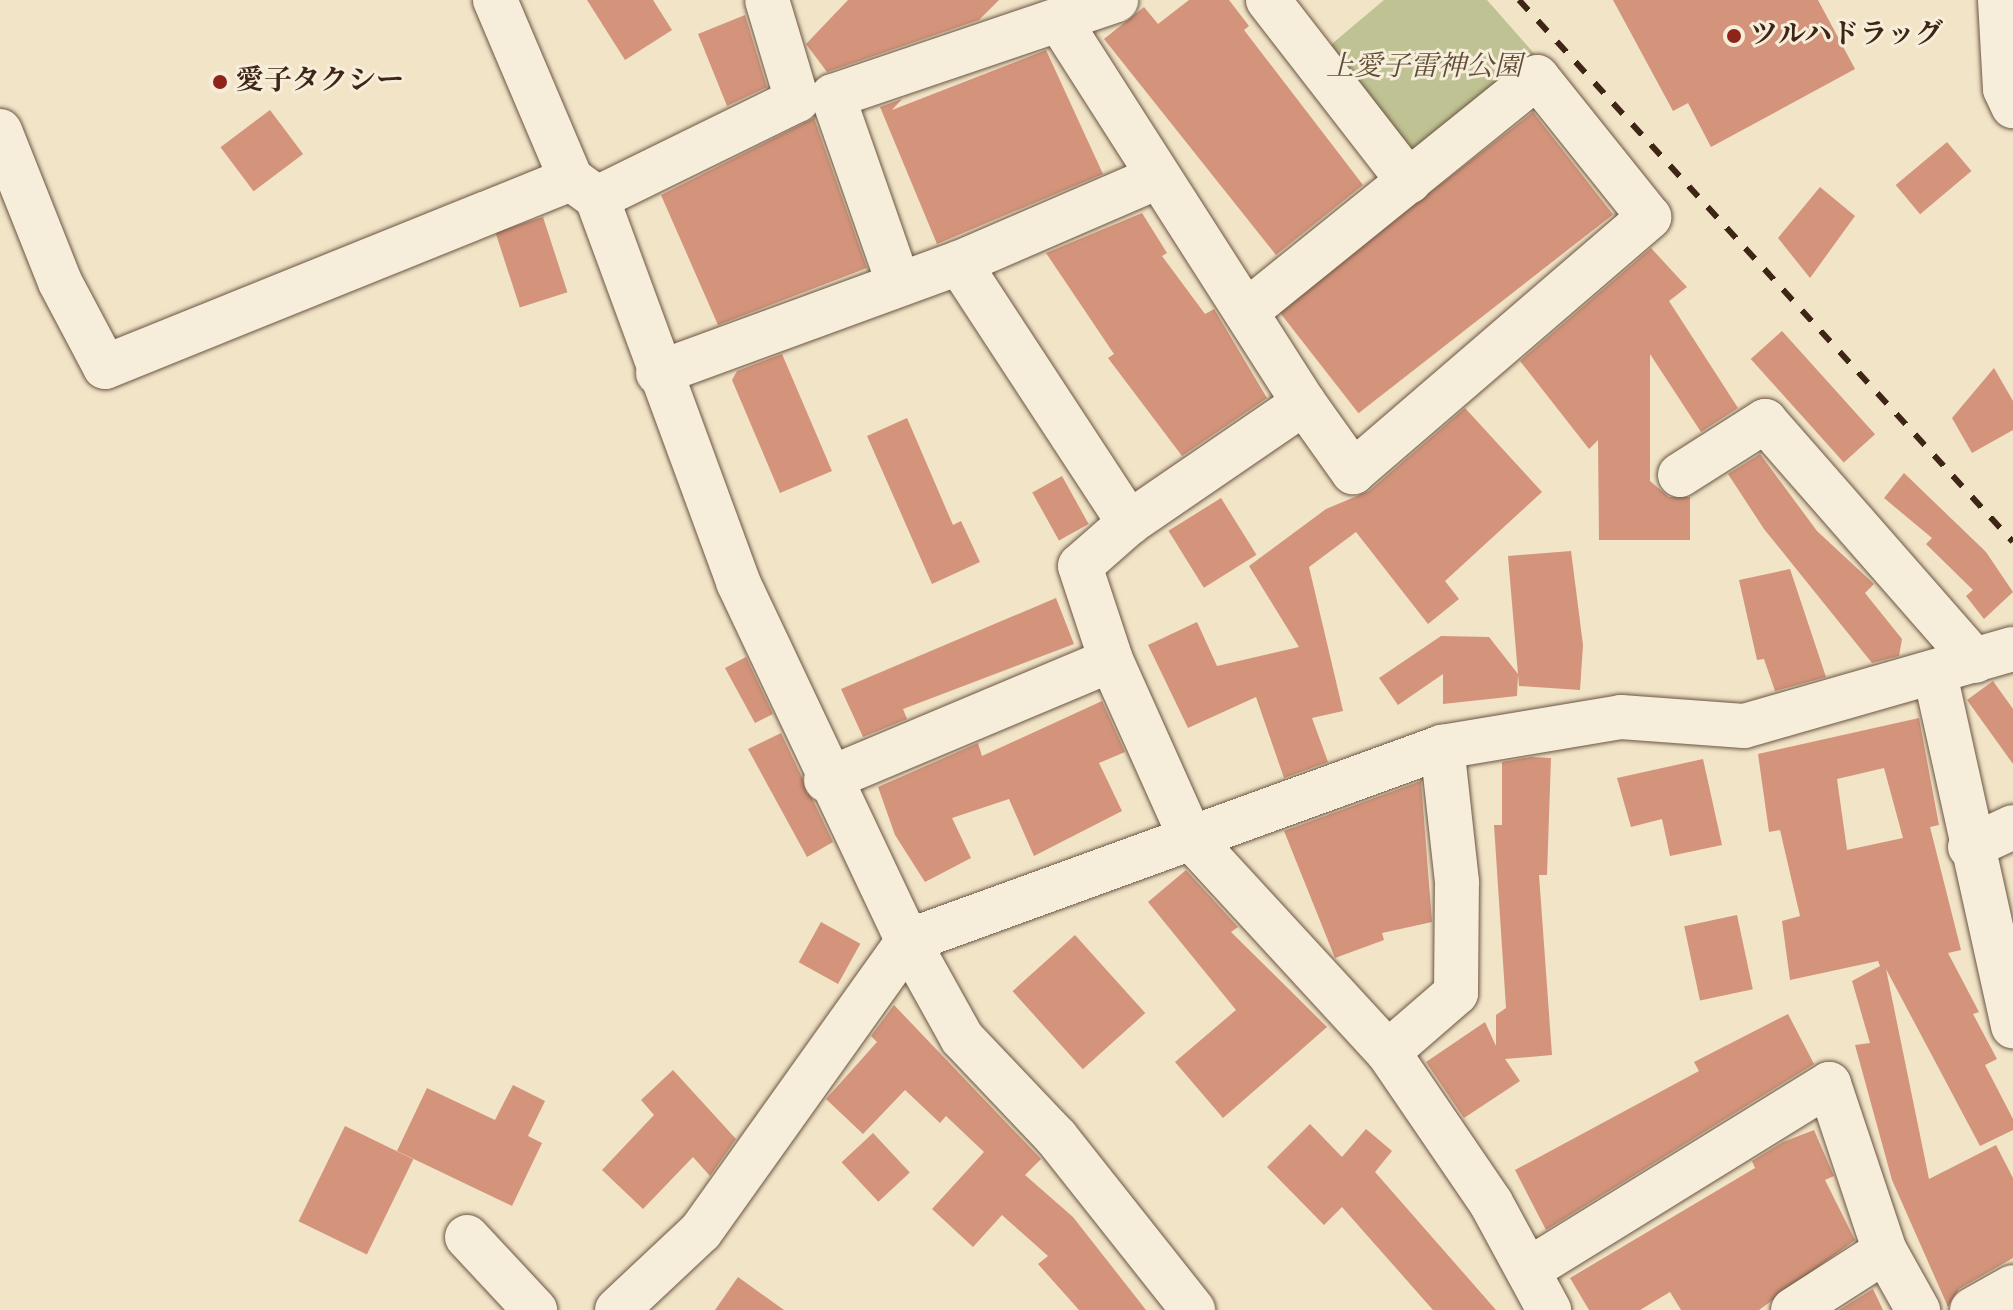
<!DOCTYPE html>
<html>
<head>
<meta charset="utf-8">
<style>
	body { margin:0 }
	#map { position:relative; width:2013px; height:1310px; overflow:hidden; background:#f1e4c7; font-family:"Old Standard TT","Noto Serif JP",serif }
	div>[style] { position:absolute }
	.green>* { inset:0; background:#bfc292 }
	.building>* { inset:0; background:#d3947b; transform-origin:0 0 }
	.roads { filter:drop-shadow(0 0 2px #6c5542) drop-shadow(0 0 2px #6c5542) }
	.minor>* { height:44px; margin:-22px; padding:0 22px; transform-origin:22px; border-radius:22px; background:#f6eddb }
	.rail>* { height:6px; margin-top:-3px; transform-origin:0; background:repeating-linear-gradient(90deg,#3f2515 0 14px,transparent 0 28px) }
	.dots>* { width:22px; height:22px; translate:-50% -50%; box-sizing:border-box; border:4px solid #f6eddb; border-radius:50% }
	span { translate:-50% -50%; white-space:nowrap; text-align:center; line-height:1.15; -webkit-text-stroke:6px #f6eddb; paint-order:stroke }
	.poi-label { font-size:28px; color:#3f2515; font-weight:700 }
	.left { translate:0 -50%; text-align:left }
	.park-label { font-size:28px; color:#5f4c34; font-style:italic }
</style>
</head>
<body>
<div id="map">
	<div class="green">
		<div style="clip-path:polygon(1384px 0,1487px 0,1539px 59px,1418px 161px,1327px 48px)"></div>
	</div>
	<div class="building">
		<div style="clip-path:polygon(587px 0,653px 0,672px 30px,625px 60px)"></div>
		<div style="clip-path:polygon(848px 0,999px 0,979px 20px,827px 72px,806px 44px)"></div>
		<div style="clip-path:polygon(1189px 0,1229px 0,1249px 26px,1244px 30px,1363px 185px,1276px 255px,1104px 39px,1144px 7px,1158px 24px)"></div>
		<div style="clip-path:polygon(1613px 0,1818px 0,1855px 69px,1711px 147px,1688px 103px,1673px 111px)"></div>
		<div style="clip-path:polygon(745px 15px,767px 87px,727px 106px,698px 34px)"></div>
		<div style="clip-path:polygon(1046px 50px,1103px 174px,937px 244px,880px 107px,902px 99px,892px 110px)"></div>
		<div style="left:270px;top:110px;width:55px;height:62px;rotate:53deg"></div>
		<div style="left:1533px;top:112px;width:130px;height:323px;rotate:52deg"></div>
		<div style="clip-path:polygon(814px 118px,867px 268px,718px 325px,661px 195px)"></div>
		<div style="left:1947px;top:142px;width:38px;height:67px;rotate:50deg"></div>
		<div style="clip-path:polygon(1820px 187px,1855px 216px,1810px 278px,1778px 238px)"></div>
		<div style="clip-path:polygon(1142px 213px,1167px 253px,1162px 256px,1205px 314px,1214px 309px,1267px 398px,1182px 456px,1108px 358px,1114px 354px,1046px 253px)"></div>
		<div style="left:543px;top:217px;width:79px;height:50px;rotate:72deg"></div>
		<div style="clip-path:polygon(1651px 248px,1687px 287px,1669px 301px,1738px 408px,1701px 432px,1650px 354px,1650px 481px,1669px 497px,1690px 497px,1690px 540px,1599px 540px,1598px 440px,1589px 449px,1520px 361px)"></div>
		<div style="left:1782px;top:331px;width:139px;height:42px;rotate:48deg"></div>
		<div style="clip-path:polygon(782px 354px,832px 471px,780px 493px,732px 380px,737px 371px)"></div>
		<div style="clip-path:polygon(1994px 368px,2013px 401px,2013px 430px,1972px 453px,1952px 418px)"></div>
		<div style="clip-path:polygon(1465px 408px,1542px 492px,1445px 581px,1459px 599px,1428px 624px,1356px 532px,1309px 567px,1343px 711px,1312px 718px,1328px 762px,1284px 778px,1256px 697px,1188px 728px,1148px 645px,1197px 622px,1217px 666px,1299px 647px,1249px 566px,1326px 509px,1369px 491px)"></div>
		<div style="clip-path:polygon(907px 418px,953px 525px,961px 521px,980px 562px,932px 584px,867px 436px)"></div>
		<div style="clip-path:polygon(1760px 454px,1817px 531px,1874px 584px,1865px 593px,1902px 639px,1899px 656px,1872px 663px,1764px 529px,1728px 474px)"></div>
		<div style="clip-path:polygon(1904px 473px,1986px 552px,2013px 592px,1984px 619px,1966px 596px,1973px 590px,1926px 544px,1932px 538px,1884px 498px)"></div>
		<div style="left:1062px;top:476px;width:55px;height:34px;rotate:61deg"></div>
		<div style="left:1221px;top:498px;width:67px;height:62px;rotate:58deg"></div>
		<div style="clip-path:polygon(1571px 551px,1583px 645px,1580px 690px,1519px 686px,1508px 556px)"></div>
		<div style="clip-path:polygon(1790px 569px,1826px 677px,1775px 691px,1764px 659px,1757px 660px,1739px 580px)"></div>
		<div style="clip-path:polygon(1056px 598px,1074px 644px,903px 709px,907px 719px,863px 737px,841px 689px)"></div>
		<div style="clip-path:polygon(1441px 636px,1489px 637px,1518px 674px,1517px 696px,1443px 704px,1443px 674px,1398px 705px,1379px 678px)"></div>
		<div style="clip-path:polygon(746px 657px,773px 714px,755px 723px,725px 668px)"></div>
		<div style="clip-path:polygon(1993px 681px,2013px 709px,2013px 764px,1967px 700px)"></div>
		<div style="clip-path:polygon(1102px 701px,1125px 752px,1099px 763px,1122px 811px,1034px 856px,1009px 799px,952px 818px,971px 858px,925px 882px,895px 835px,878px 787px,978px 743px,982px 756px)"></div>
		<div style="clip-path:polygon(evenodd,1919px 718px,1939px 825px,1930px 827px,1961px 950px,1948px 953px,1979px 1012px,1973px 1014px,1997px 1059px,1985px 1065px,2013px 1119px,2013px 1130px,1980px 1146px,1886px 969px,1929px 1179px,1996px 1145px,2013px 1178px,2013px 1258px,1959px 1289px,1948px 1307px,1892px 1180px,1855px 1045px,1870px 1043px,1852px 981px,1880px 966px,1878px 961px,1790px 980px,1782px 921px,1800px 916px,1780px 830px,1769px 832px,1758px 754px,1919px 718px,1884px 768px,1903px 838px,1847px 850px,1837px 779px,1884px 768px)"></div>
		<div style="clip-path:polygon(781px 733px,833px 842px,807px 857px,748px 749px)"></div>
		<div style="clip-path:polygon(1531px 757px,1551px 758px,1547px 875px,1539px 875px,1552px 1055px,1505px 1059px,1520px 1081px,1464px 1118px,1426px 1062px,1485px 1022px,1496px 1046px,1496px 1015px,1506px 1008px,1494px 825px,1502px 825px,1502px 762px)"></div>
		<div style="clip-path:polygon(1703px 759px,1722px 845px,1670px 856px,1662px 819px,1631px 827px,1617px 778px)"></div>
		<div style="clip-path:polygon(1421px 781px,1432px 922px,1382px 933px,1384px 940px,1335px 958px,1284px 831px)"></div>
		<div style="clip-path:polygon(1186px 870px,1238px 927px,1231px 932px,1327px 1027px,1223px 1118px,1175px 1062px,1236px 1010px,1148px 902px)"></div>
		<div style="left:1737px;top:915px;width:76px;height:54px;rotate:78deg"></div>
		<div style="left:821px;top:922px;width:45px;height:46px;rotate:29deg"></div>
		<div style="left:1075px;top:935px;width:105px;height:84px;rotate:48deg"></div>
		<div style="clip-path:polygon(894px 1005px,1041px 1159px,1025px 1175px,1073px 1217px,1146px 1310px,1079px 1310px,1038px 1264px,1048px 1256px,1002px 1215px,973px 1247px,932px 1209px,984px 1152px,946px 1116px,940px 1123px,905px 1090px,863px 1134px,826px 1099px,877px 1042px,871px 1036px)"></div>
		<div style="clip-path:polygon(1788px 1014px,1814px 1064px,1546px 1230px,1515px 1170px,1699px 1071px,1694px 1062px)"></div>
		<div style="clip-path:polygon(673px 1070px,736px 1139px,710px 1176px,693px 1157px,643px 1209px,602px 1170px,654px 1115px,641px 1100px)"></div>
		<div style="clip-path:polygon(513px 1085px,545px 1101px,528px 1136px,542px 1143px,512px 1206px,397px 1151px,427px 1088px,495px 1120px)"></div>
		<div style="clip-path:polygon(1310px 1124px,1342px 1157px,1366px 1129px,1392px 1151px,1375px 1172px,1496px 1310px,1433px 1310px,1342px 1207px,1324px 1225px,1267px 1167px)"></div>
		<div style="left:345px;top:1126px;width:76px;height:106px;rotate:26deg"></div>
		<div style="clip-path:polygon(1814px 1130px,1834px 1176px,1825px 1180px,1855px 1240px,1759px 1310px,1681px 1310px,1670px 1292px,1640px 1310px,1589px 1310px,1570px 1278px,1755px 1168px,1752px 1161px,1783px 1142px)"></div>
		<div style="left:873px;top:1133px;width:54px;height:43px;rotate:47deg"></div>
		<div style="clip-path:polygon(738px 1277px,784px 1310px,715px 1310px)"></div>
		<div style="clip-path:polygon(1873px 1289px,1883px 1310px,1839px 1310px)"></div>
	</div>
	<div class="roads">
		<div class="minor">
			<div style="left:495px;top:0;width:194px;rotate:67deg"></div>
			<div style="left:571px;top:179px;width:32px;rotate:36deg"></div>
			<div style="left:597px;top:198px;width:409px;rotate:69.8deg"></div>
			<div style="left:738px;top:582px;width:397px;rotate:64.7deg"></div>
			<div style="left:908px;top:941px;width:111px;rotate:60.9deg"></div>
			<div style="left:962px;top:1038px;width:137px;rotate:46.5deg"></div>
			<div style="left:1056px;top:1137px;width:221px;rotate:51.6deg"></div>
			<div style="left:1268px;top:0;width:230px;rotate:52.2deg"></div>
			<div style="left:2000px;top:0;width:89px;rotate:86.8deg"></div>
			<div style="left:2005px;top:89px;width:19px;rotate:65deg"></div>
			<div style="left:1059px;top:20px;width:455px;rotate:57.4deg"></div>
			<div style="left:1304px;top:403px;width:85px;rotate:54.6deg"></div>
			<div style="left:1353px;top:472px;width:391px;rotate:-40.7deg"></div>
			<div style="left:1649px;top:217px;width:179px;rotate:-128.7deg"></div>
			<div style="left:1537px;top:77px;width:374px;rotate:141.1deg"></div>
			<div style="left:0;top:131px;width:162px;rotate:68.3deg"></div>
			<div style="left:60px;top:282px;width:96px;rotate:62.1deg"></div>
			<div style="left:105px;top:367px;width:502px;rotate:-21.97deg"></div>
			<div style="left:597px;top:198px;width:223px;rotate:-26.1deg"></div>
			<div style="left:797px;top:100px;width:104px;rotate:-106.7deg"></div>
			<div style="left:959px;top:263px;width:311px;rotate:56.8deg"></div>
			<div style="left:898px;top:282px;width:197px;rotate:-109.3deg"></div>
			<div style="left:833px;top:96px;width:299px;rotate:-18.7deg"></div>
			<div style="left:658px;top:373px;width:320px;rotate:-20.1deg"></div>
			<div style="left:959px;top:263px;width:217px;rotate:-23.4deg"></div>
			<div style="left:1304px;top:403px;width:212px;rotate:145.6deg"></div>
			<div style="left:1129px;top:523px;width:65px;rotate:138.7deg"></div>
			<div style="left:1080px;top:566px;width:99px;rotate:71.7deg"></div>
			<div style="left:1111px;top:660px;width:194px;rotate:65.9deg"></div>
			<div style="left:1190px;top:837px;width:292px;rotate:47.4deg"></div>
			<div style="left:1388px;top:1052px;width:183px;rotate:55.7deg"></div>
			<div style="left:1491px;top:1203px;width:122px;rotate:61.5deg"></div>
			<div style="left:1680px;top:475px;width:101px;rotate:-32.4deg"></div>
			<div style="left:1765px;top:421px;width:319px;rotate:48.8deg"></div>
			<div style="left:1935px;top:674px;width:361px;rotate:77.5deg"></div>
			<div style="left:826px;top:780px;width:309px;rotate:-22.8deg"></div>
			<div style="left:1970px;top:847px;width:47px;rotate:-24.9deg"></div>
			<div style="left:1388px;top:1052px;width:90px;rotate:-40.9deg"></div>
			<div style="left:1456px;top:993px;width:111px;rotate:-89.5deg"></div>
			<div style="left:1457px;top:882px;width:136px;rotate:-96.3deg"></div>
			<div style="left:467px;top:1237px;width:100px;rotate:47deg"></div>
			<div style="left:1528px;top:1270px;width:354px;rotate:-31.7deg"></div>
			<div style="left:1829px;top:1084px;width:176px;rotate:71.5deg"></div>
			<div style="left:1885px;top:1251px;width:68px;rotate:60.8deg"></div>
			<div style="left:617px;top:1310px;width:115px;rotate:-43.2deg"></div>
			<div style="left:701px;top:1231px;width:356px;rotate:-54.5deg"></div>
			<div style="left:908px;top:941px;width:568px;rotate:-19.97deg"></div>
			<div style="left:1442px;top:747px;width:181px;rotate:-9.5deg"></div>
			<div style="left:1621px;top:717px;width:123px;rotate:4.2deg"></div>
			<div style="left:1744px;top:726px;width:280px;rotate:-16deg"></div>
			<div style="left:1793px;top:1310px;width:109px;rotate:-32.7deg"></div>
			<div style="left:1972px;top:1310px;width:47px;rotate:-29.3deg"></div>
		</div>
	</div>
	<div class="rail">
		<div style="left:1519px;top:0;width:733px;rotate:47.65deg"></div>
	</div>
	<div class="dots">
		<div style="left:1734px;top:36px;background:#8f2418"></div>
		<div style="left:220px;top:82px;background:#8f2418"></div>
	</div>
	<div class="poi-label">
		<span class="left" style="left:1750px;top:36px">ツルハドラッグ</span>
		<span class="left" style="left:236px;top:82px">愛子タクシー</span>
	</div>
	<div class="park-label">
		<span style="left:1424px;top:68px">上愛子雷神公園</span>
	</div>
</div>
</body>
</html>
